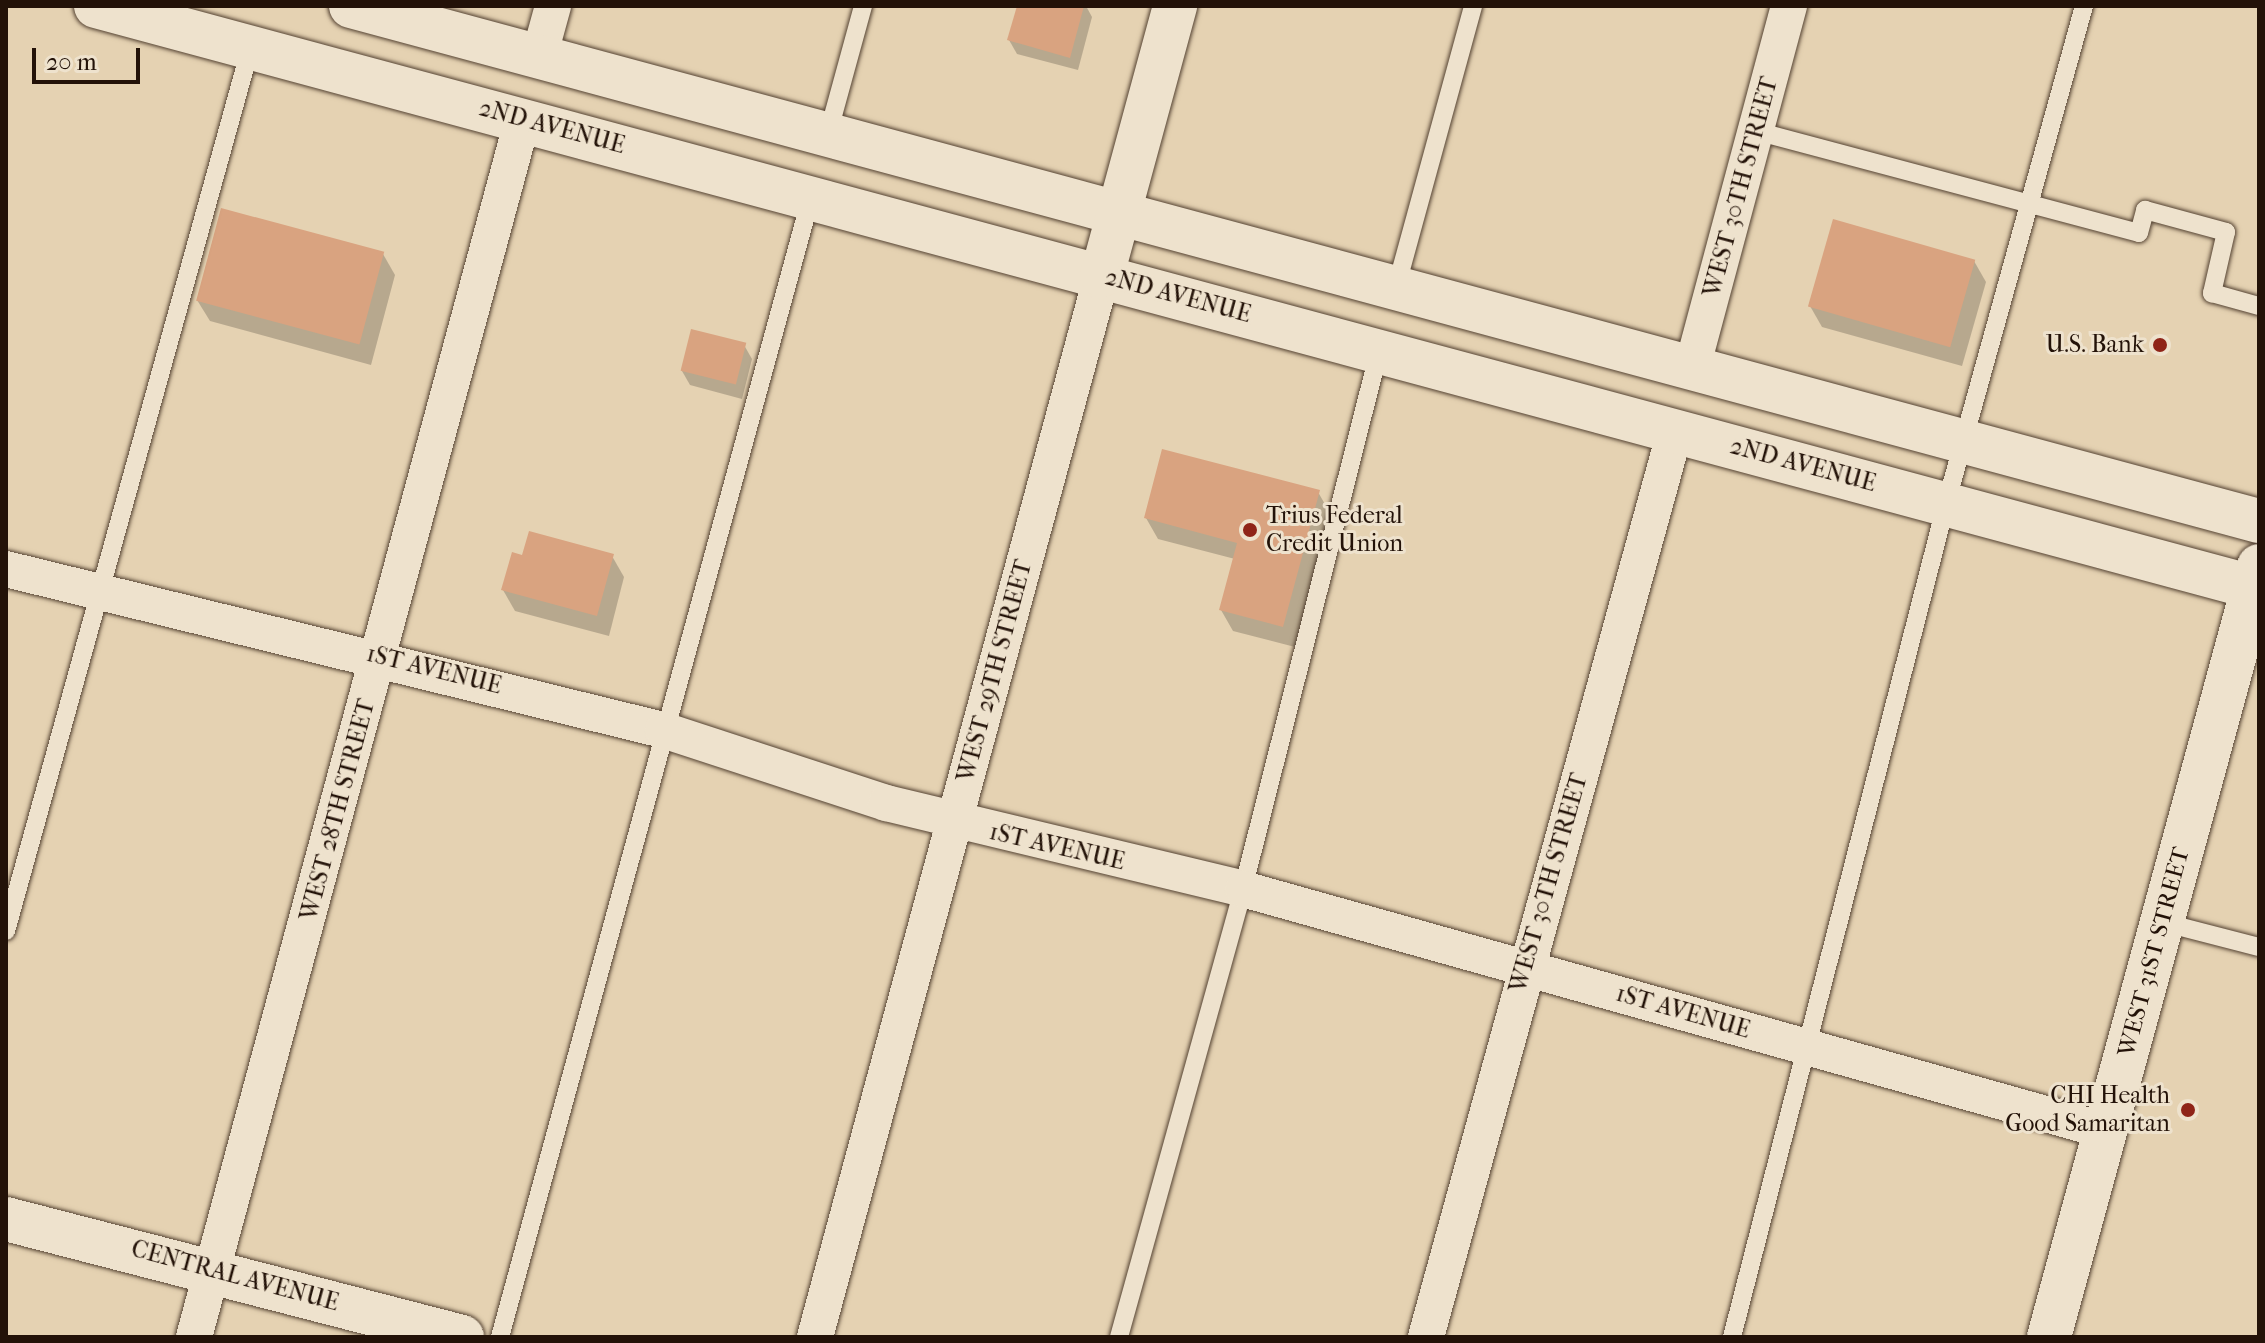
<!DOCTYPE html>
<html>
<head>
<meta charset="utf-8">
<style>
	body { margin:0 }
	#map { position:relative; width:2265px; height:1343px; overflow:hidden; background:#e5d2b2; font-family:"IM FELL French Canon",serif }
	div>[style] { position:absolute }
	.shadow>* { inset:0; background:#0003 }
	.building>* { inset:0; background:#d9a380; transform-origin:0 0 }
	.roads { filter:drop-shadow(0 0 2px #544232) drop-shadow(0 0 2px #544232) }
	.lane>* { height:18px; margin:-9px; padding:0 9px; transform-origin:9px; border-radius:9px; background:#eee2cd }
	.street>* { height:36px; margin:-18px; padding:0 18px; transform-origin:18px; border-radius:18px; background:#eee2cd }
	.secondary>* { height:44px; margin:-22px; padding:0 22px; transform-origin:22px; border-radius:22px; background:#eee2cd }
	.dots>* { width:22px; height:22px; translate:-50% -50%; box-sizing:border-box; border:4px solid #eee2cd; border-radius:50% }
	span { translate:-50% -50%; white-space:nowrap; text-align:center; line-height:1.15; -webkit-text-stroke:6px #eee2cd; paint-order:stroke }
	.street-label { font-size:24px; color:#231208 }
	.poi-label { font-size:24px; color:#231208 }
	.right { translate:-100% -50%; text-align:right }
	.left { translate:0 -50%; text-align:left }
	.frame { position:absolute; inset:0; border:8px solid #231208; pointer-events:none }
	.scale { position:absolute; left:32px; top:48px; width:108px; height:36px; box-sizing:border-box; border:4px solid #231208; border-top:0; padding-left:10px; font-size:24px; line-height:28px; white-space:nowrap; color:#231208; -webkit-text-stroke:6px #eee2cd; paint-order:stroke }
</style>
</head>
<body>
<div id="map">
	<div class="shadow">
		<div style="clip-path:polygon(1019px 6px,1086px 6px,1092px 17px,1078px 70px,1017px 54px,1009px 40px)"></div>
		<div style="clip-path:polygon(383px 254px,395px 275px,371px 365px,210px 321px,197px 300px)"></div>
		<div style="clip-path:polygon(1974px 261px,1986px 282px,1962px 366px,1822px 327px,1810px 306px)"></div>
		<div style="clip-path:polygon(744px 345px,752px 359px,742px 399px,690px 385px,682px 371px)"></div>
		<div style="clip-path:polygon(1318px 492px,1330px 513px,1295px 647px,1233px 631px,1221px 610px,1235px 559px,1158px 539px,1146px 518px)"></div>
		<div style="clip-path:polygon(612px 556px,624px 577px,609px 636px,515px 611px,503px 590px,524px 557px)"></div>
	</div>
	<div class="building">
		<div style="clip-path:polygon(1017px 6px,1084px 6px,1070px 58px,1007px 40px)"></div>
		<div style="left:221px;top:208px;width:169px;height:96px;rotate:15deg"></div>
		<div style="left:1833px;top:219px;width:148px;height:91px;rotate:16deg"></div>
		<div style="left:691px;top:329px;width:57px;height:43px;rotate:14deg"></div>
		<div style="clip-path:polygon(1162px 449px,1320px 490px,1283px 627px,1219px 610px,1237px 543px,1144px 518px)"></div>
		<div style="clip-path:polygon(529px 531px,614px 554px,597px 616px,501px 590px,512px 552px,522px 555px)"></div>
	</div>
	<div class="roads">
		<div class="lane">
			<div style="left:1756px;top:131px;width:396px;rotate:14.9deg"></div>
			<div style="left:2139px;top:233px;width:24px;rotate:-75deg"></div>
			<div style="left:2145px;top:210px;width:84px;rotate:15.2deg"></div>
			<div style="left:2226px;top:232px;width:63px;rotate:102.9deg"></div>
			<div style="left:2212px;top:293px;width:49px;rotate:15.5deg"></div>
			<div style="left:828px;top:134px;width:133px;rotate:-74.7deg"></div>
			<div style="left:1396px;top:288px;width:292px;rotate:-74.7deg"></div>
			<div style="left:2162px;top:922px;width:100px;rotate:14.5deg"></div>
			<div style="left:6px;top:931px;width:911px;rotate:-74.53deg"></div>
			<div style="left:500px;top:1337px;width:1182px;rotate:-74.74deg"></div>
			<div style="left:1119px;top:1337px;width:465px;rotate:-74.5deg"></div>
			<div style="left:1243px;top:889px;width:555px;rotate:-75.81deg"></div>
			<div style="left:1732px;top:1337px;width:860px;rotate:-75.59deg"></div>
			<div style="left:1946px;top:504px;width:517px;rotate:-74.51deg"></div>
		</div>
		<div class="street">
			<div style="left:539px;top:57px;width:53px;rotate:-74.6deg"></div>
			<div style="left:1692px;top:368px;width:375px;rotate:-75deg"></div>
			<div style="left:6px;top:569px;width:676px;rotate:13.77deg"></div>
			<div style="left:663px;top:730px;width:235px;rotate:18.1deg"></div>
			<div style="left:886px;top:803px;width:367px;rotate:13.5deg"></div>
			<div style="left:1243px;top:889px;width:896px;rotate:15.66deg"></div>
			<div style="left:194px;top:1337px;width:1263px;rotate:-74.9deg"></div>
			<div style="left:815px;top:1337px;width:1100px;rotate:-74.88deg"></div>
			<div style="left:1426px;top:1337px;width:940px;rotate:-74.63deg"></div>
		</div>
		<div class="secondary">
			<div style="left:96px;top:6px;width:2240px;rotate:15.08deg"></div>
			<div style="left:351px;top:6px;width:1976px;rotate:15.11deg"></div>
			<div style="left:1102px;top:275px;width:279px;rotate:-74.8deg"></div>
			<div style="left:6px;top:1219px;width:471px;rotate:14.5deg"></div>
			<div style="left:2049px;top:1337px;width:799px;rotate:-74.76deg"></div>
		</div>
	</div>
	<div class="dots">
		<div style="left:2160px;top:345px;background:#8f2418"></div>
		<div style="left:1250px;top:530px;background:#8f2418"></div>
		<div style="left:2188px;top:1110px;background:#8f2418"></div>
	</div>
	<div class="street-label">
		<span style="left:552px;top:127px;rotate:15deg">2ND AVENUE</span>
		<span style="left:1741px;top:187px;rotate:-75deg">WEST 30TH STREET</span>
		<span style="left:1178px;top:296px;rotate:15deg">2ND AVENUE</span>
		<span style="left:1803px;top:465px;rotate:15deg">2ND AVENUE</span>
		<span style="left:434px;top:670px;rotate:14deg">1ST AVENUE</span>
		<span style="left:995px;top:671px;rotate:-75deg">WEST 29TH STREET</span>
		<span style="left:338px;top:810px;rotate:-75deg">WEST 28TH STREET</span>
		<span style="left:1057px;top:847px;rotate:13deg">1ST AVENUE</span>
		<span style="left:1549px;top:883px;rotate:-74deg">WEST 30TH STREET</span>
		<span style="left:2154px;top:952px;rotate:-75deg">WEST 31ST STREET</span>
		<span style="left:1683px;top:1012px;rotate:16deg">1ST AVENUE</span>
		<span style="left:235px;top:1276px;rotate:15deg">CENTRAL AVENUE</span>
	</div>
	<div class="poi-label">
		<span class="right" style="left:2144px;top:345px">U.S. Bank</span>
		<span class="left" style="left:1266px;top:530px">Trius Federal<br>Credit Union</span>
		<span class="right" style="left:2170px;top:1110px">CHI Health<br>Good Samaritan</span>
	</div>
	<div class="frame"></div>
	<div class="scale">20 m</div>
</div>
</body>
</html>
